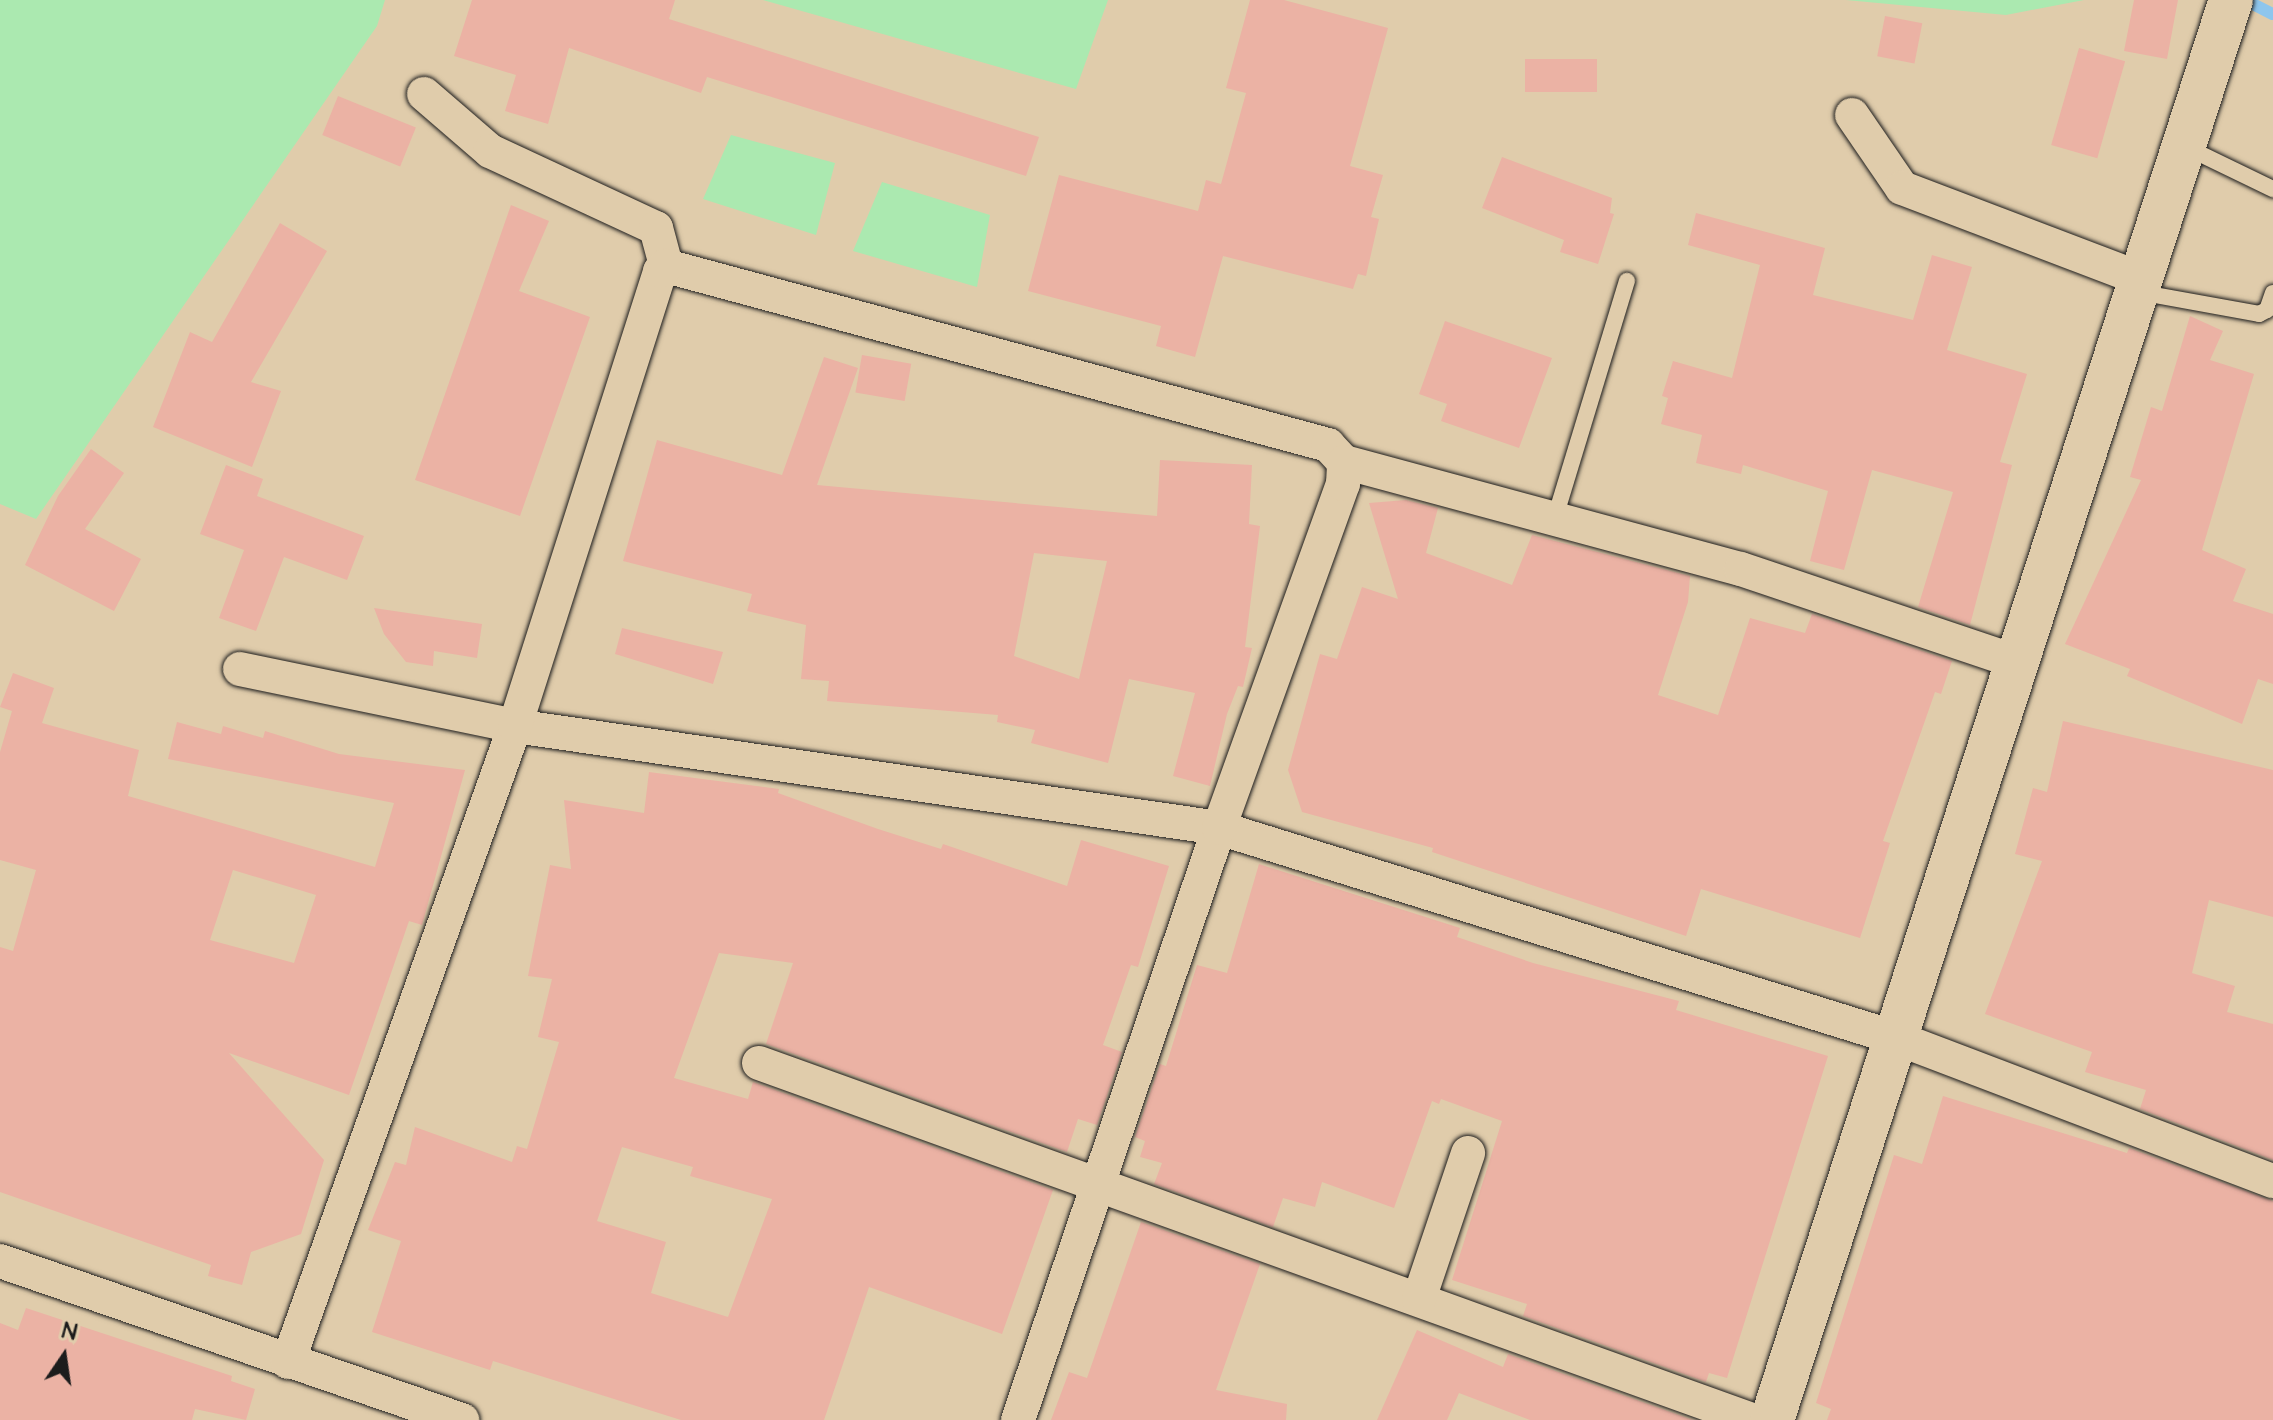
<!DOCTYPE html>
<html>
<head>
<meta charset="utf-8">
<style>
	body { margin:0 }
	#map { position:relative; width:2273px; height:1420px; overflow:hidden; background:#e0ccab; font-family:"Architects Daughter",sans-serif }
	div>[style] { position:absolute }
	.green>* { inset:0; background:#abe9b0 }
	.stream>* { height:12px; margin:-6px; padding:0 6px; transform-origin:6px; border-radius:6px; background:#8ec6ed }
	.building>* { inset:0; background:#ebb2a4; transform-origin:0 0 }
	.roads { filter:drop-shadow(0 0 2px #1c1c1c) drop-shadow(0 0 2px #1c1c1c) }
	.lane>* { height:16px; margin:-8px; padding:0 8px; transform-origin:8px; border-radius:8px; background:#e0ccab }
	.street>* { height:34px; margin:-17px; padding:0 17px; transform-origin:17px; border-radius:17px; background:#e0ccab }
	.secondary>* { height:44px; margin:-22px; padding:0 22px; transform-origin:22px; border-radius:22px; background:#e0ccab }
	span { translate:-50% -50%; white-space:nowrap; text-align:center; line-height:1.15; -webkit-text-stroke:6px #e0ccab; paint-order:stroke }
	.north { position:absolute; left:24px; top:1316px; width:80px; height:80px; -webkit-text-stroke:6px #e0ccab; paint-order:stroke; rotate:13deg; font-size:22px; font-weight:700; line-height:32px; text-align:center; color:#1c1c1c }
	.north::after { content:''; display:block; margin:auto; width:28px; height:36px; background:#1c1c1c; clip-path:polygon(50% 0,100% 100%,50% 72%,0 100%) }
</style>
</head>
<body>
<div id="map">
	<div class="green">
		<div style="clip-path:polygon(0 0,385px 0,377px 26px,36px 519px,0 504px)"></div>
		<div style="clip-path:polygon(763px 0,1108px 0,1076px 89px)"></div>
		<div style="clip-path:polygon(1846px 0,2084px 0,2006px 15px)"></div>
		<div style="clip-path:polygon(731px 135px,835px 163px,816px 235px,703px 199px)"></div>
		<div style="clip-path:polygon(882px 182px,990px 215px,977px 287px,853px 251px)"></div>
	</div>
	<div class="stream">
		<div style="left:2245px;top:0;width:31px;rotate:27deg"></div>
	</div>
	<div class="building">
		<div style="clip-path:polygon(472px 0,675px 0,669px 19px,1039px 137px,1026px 176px,707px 77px,701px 93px,569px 48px,548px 124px,505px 111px,516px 75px,454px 56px)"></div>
		<div style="clip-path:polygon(1250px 0,1284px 0,1388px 28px,1350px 166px,1383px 175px,1371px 217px,1379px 219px,1366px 276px,1358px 274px,1353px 289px,1223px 256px,1195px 357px,1156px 346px,1161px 326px,1028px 291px,1059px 175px,1198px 211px,1206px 180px,1221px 184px,1246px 93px,1226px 88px)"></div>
		<div style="clip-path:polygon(2134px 0,2178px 0,2167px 59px,2124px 51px)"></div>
		<div style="left:1885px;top:16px;width:38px;height:41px;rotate:11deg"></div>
		<div style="left:2079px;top:48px;width:48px;height:101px;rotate:16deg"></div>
		<div style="left:1597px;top:59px;width:33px;height:72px;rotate:90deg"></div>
		<div style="left:338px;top:96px;width:84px;height:42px;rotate:22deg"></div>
		<div style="clip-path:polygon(1502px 157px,1612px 198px,1610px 213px,1614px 214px,1598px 264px,1560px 252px,1564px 240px,1482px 208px)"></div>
		<div style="clip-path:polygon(511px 205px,549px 221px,519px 291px,590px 317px,520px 516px,415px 480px)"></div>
		<div style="clip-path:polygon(1696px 213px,1825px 248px,1813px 295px,1913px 320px,1932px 255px,1972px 267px,1947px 350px,2027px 374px,2000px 462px,2012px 465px,1970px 625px,1918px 607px,1953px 492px,1872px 470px,1844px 570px,1810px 561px,1828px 491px,1743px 465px,1741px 474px,1696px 463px,1702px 435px,1661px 424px,1668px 398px,1662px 396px,1673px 361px,1732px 378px,1760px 265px,1688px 245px)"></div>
		<div style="clip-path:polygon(280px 223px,327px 251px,251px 382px,281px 391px,252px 467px,153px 427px,190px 332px,212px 342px)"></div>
		<div style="clip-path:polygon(2190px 316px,2223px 331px,2210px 360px,2254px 374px,2202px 550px,2246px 569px,2233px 601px,2273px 614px,2273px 684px,2258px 679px,2242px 724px,2127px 676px,2130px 669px,2065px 644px,2141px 480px,2130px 477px,2151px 407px,2162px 411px)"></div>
		<div style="clip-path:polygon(1445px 321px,1552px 358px,1519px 448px,1441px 421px,1447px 404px,1419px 394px)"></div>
		<div style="left:862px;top:355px;width:50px;height:38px;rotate:10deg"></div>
		<div style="clip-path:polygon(evenodd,824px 357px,858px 368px,817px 485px,1157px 516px,1160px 460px,1252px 465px,1249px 524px,1260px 526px,1245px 647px,1252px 648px,1243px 687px,1238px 686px,1227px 714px,1210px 786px,1173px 776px,1195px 693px,1129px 679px,1108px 763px,1031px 743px,1035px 730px,997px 722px,998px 715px,827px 701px,829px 681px,801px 679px,806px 625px,747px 611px,752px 594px,623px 561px,657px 440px,782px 475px,824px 357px,1034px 553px,1107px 561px,1079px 679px,1014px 656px,1034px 553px)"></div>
		<div style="clip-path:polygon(91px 449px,124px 473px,85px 529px,141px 559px,114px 611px,25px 565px,58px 496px)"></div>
		<div style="clip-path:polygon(226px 465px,263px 479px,257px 496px,364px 536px,347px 580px,284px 557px,256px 631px,219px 618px,244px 550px,200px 534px)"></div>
		<div style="clip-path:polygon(1406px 500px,1438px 508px,1426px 553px,1512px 585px,1532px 535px,1690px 576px,1688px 602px,1658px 695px,1718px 715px,1750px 618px,1805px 633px,1812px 614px,1952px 661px,1941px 694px,1935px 692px,1883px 841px,1890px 843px,1860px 938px,1701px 889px,1686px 936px,1432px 852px,1433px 848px,1302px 812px,1288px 770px,1320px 654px,1337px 659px,1362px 587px,1398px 599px,1369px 503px)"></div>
		<div style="clip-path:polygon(374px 608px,482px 624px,477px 658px,434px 651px,433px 666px,406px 662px,384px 634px)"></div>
		<div style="clip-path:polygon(622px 628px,723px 652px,713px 684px,615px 654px)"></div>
		<div style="clip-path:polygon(evenodd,13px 673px,54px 688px,42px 723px,139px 750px,128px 796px,375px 867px,394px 803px,168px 759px,177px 722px,221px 734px,223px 726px,263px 738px,265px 731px,339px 754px,465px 770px,422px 925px,409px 921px,349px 1095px,229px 1053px,324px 1160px,301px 1234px,251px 1252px,242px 1285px,208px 1276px,211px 1265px,0 1192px,0 947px,13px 951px,36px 870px,0 860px,0 752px,12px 711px,0 707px,13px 673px,233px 870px,316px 895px,294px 963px,210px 940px,233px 870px)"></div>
		<div style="clip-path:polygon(2063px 721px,2273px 770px,2273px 917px,2209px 900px,2192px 973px,2235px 986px,2227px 1012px,2273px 1024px,2273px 1160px,2140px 1109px,2146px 1090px,2085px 1072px,2092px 1052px,1985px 1014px,2042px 861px,2015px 854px,2033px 788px,2047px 792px)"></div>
		<div style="clip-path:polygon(evenodd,649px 772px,779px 789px,778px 793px,878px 829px,941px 849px,943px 844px,1067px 886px,1081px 840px,1169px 866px,1138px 967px,1131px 965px,1103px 1045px,1122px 1052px,1097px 1125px,1078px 1119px,1067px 1152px,766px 1044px,793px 963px,719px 953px,674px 1078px,748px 1099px,753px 1082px,1053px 1190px,1002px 1334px,869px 1287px,824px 1420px,681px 1420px,493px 1361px,490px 1370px,372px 1332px,401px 1241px,368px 1230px,395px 1162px,406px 1165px,415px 1127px,512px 1162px,517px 1146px,527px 1149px,559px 1042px,538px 1037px,552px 979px,528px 976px,550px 865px,571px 869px,564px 800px,644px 813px,649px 772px,622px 1147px,693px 1167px,690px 1176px,772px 1199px,728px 1317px,651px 1293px,666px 1242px,597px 1221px,622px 1147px)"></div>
		<div style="clip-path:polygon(1259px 864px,1460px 928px,1457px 937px,1533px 963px,1679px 1001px,1676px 1010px,1828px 1056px,1727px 1378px,1709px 1373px,1706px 1382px,1523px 1316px,1527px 1304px,1452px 1280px,1502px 1121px,1441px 1099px,1439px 1104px,1432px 1101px,1394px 1208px,1322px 1182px,1315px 1207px,1283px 1198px,1273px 1227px,1154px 1184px,1162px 1163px,1140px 1157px,1145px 1141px,1135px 1137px,1160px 1064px,1166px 1066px,1197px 965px,1227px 973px)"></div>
		<div style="clip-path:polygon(1943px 1096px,2127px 1153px,2129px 1148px,2273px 1201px,2273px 1420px,1827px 1420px,1831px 1409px,1816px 1403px,1894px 1155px,1922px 1164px)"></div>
		<div style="clip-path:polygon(1141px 1222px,1260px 1264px,1216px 1390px,1287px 1404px,1286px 1420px,1051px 1420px,1069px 1372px,1087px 1378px)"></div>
		<div style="clip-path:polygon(26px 1308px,232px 1376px,231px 1381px,255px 1389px,246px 1420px,195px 1409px,192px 1420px,0 1420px,0 1323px,18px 1330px)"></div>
		<div style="clip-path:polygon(1417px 1330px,1503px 1367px,1508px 1354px,1693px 1420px,1530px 1420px,1459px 1393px,1447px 1420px,1377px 1420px)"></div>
	</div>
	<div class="roads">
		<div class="lane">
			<div style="left:2186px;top:147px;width:97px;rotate:25.8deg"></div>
			<div style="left:2138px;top:292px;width:123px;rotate:10.3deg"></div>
			<div style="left:2259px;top:314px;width:9px;rotate:-27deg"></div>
			<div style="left:2267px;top:310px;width:18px;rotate:-71deg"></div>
			<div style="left:1554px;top:521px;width:251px;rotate:-73.1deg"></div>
		</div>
		<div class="street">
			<div style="left:424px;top:94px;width:87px;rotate:40.8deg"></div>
			<div style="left:490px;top:151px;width:183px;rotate:24.9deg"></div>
			<div style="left:656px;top:228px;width:39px;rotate:75deg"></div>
			<div style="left:1852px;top:115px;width:88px;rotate:55.6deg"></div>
			<div style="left:1902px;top:188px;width:257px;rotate:20.8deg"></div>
			<div style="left:666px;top:266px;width:686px;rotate:15.13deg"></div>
			<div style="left:1328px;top:445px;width:23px;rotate:47deg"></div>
			<div style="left:1344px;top:462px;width:411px;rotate:15.1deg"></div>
			<div style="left:1741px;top:569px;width:292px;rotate:18.6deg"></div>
			<div style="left:240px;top:669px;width:281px;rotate:11.7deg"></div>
			<div style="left:515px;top:726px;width:711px;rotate:8.24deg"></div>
			<div style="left:1219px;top:828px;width:709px;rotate:17.23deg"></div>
			<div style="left:1896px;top:1038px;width:403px;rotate:20.8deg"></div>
			<div style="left:759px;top:1063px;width:1055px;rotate:19.77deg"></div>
			<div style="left:0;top:1261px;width:489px;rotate:19deg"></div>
			<div style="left:1419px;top:1299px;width:154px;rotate:-71.4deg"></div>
			<div style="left:288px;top:1362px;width:675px;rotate:-70.36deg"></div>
			<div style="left:515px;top:726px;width:478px;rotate:-72.3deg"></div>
			<div style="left:660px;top:271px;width:8px;rotate:-40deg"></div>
			<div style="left:1018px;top:1420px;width:625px;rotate:-71.25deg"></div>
			<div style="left:1219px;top:828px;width:366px;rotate:-70.2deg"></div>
			<div style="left:1343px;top:484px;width:22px;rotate:-87deg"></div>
		</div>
		<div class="secondary">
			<div style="left:1772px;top:1420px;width:1492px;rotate:-72.09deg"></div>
		</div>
	</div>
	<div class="north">N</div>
</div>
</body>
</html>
